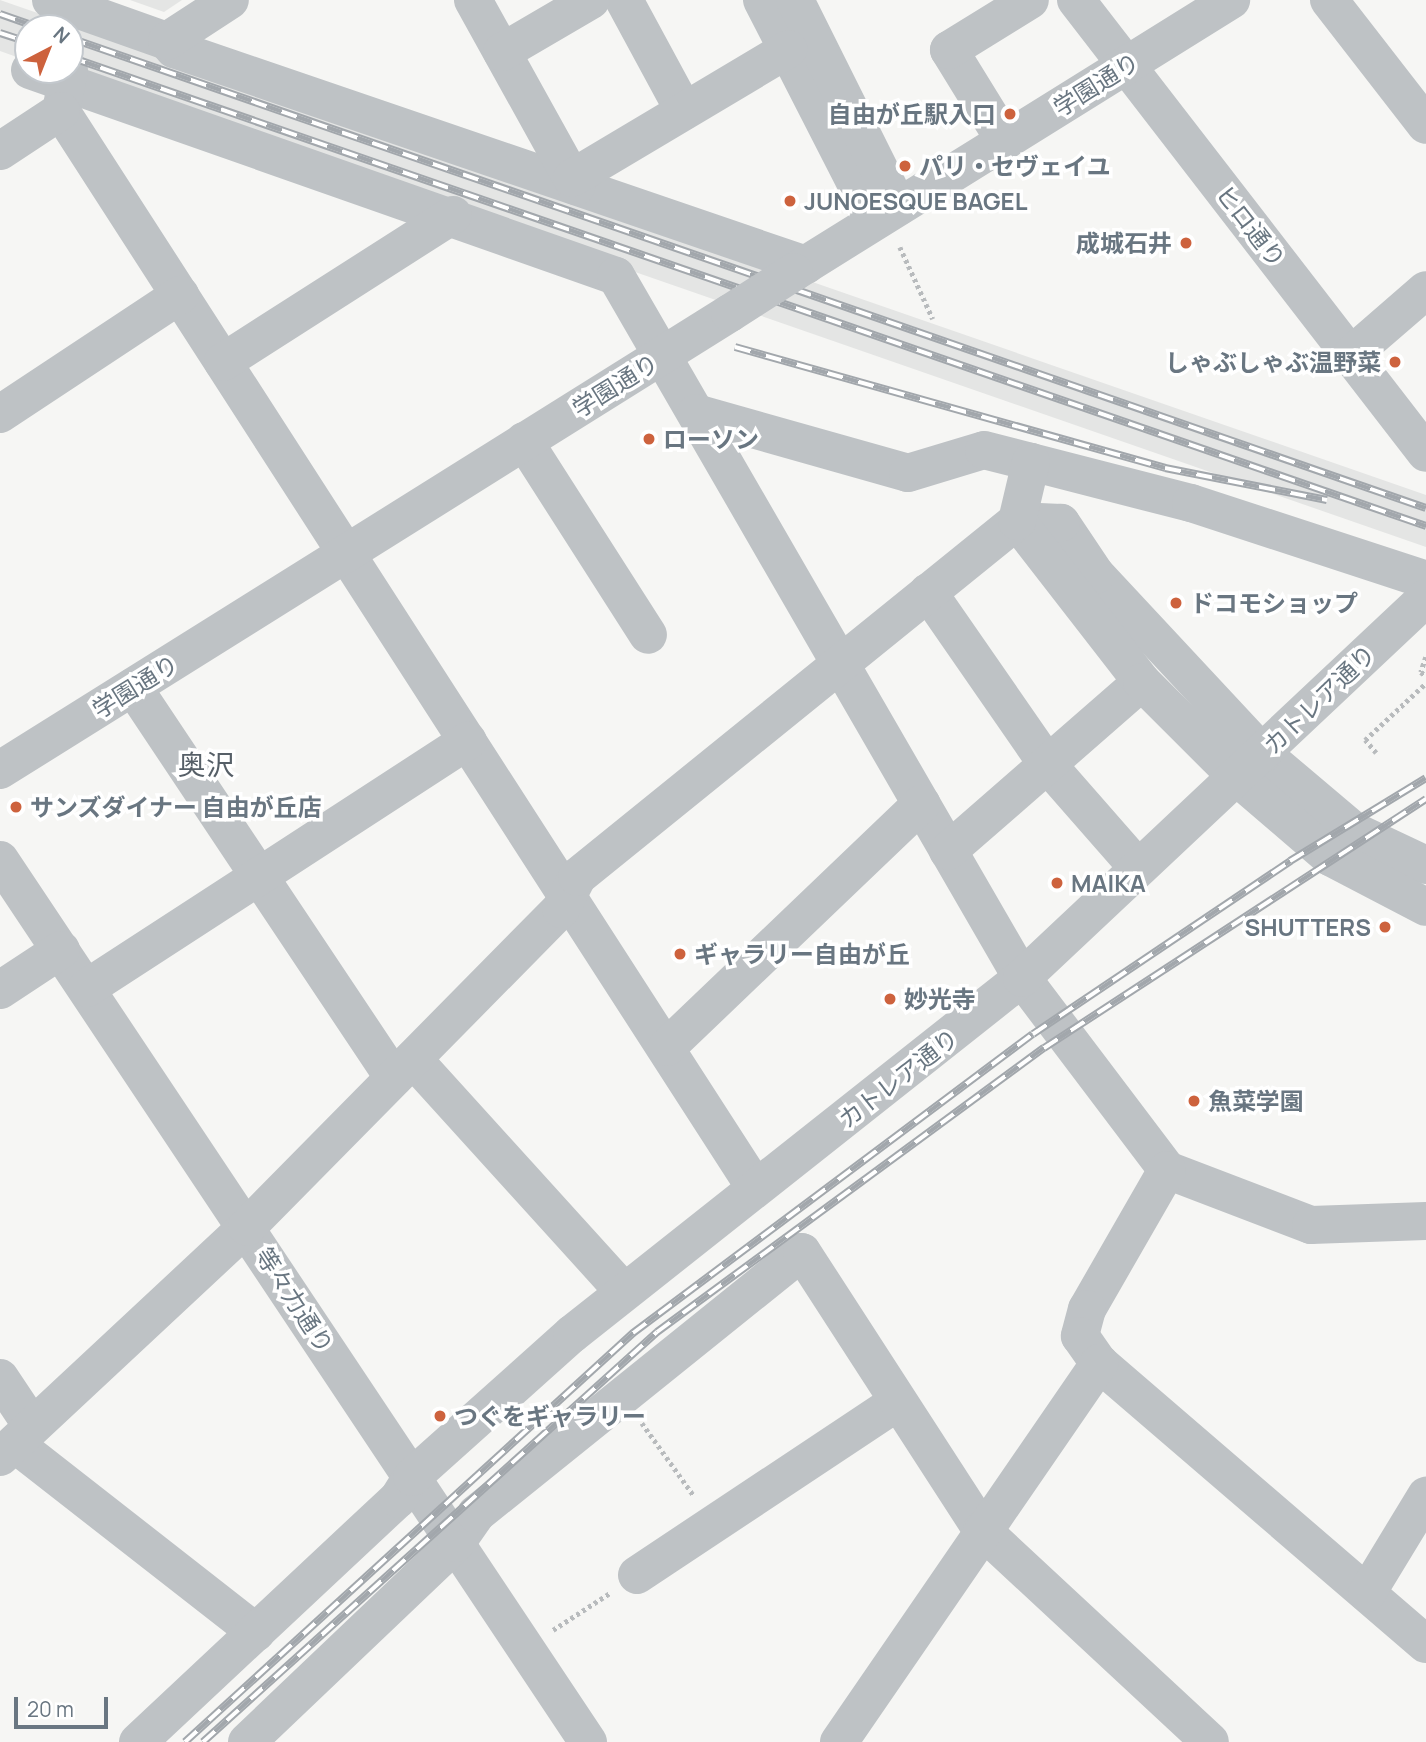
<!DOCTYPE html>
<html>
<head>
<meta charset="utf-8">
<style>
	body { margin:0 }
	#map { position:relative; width:1426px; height:1742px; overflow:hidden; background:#f6f6f4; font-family:Manrope,"Noto Sans JP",sans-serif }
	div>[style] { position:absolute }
	.built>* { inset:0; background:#e4e5e4 }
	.path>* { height:4.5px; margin-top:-2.25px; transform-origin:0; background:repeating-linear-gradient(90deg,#b8bbbd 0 3.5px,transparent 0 7px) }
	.minor>* { height:38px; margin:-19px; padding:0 19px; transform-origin:19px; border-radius:19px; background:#bec2c5 }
	.rail>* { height:8px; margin-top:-4px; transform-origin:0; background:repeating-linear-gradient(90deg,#fff 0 16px,#a2a7ac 0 32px); box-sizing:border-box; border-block:2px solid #a2a7ac }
	.minor-bridge>* { height:38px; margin:-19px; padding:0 19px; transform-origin:19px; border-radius:19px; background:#bec2c5 }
	.dots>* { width:19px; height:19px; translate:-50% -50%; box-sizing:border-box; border:4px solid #fff; border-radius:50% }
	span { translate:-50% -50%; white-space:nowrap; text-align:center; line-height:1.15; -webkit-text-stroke:7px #fff; paint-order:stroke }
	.street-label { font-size:24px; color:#697681 }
	.poi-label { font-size:24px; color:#697681; font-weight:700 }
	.right { translate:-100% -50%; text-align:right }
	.left { translate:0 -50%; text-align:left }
	.quarter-label { font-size:28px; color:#565f67 }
	.north { position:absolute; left:14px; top:14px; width:70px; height:70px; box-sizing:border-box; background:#fff; border:2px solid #c3c8cd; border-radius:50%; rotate:42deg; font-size:19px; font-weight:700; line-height:28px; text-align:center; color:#697681 }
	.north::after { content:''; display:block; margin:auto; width:24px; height:32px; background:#cd623d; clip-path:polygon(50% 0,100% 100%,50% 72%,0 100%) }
	.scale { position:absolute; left:14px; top:1697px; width:94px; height:32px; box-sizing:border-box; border:4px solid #697681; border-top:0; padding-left:9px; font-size:21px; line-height:24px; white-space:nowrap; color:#697681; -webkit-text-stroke:5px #fff; paint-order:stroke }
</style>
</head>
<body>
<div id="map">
	<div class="built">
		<div style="clip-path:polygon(0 0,1426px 495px,1426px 547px,54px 70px,70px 70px,70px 28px,28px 28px,28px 61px,0 51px)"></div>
		<div style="clip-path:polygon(130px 0,182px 0,164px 12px)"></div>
	</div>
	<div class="path">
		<div style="left:900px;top:247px;width:79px;rotate:65.4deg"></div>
		<div style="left:1426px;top:657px;width:16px;rotate:108deg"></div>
		<div style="left:1421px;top:672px;width:6px;rotate:39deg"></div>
		<div style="left:1376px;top:753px;width:17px;rotate:-130deg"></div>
		<div style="left:1365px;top:740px;width:83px;rotate:-43.1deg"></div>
		<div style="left:642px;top:1423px;width:90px;rotate:54.5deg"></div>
		<div style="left:553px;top:1630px;width:68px;rotate:-33deg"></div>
	</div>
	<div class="minor">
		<div style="left:51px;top:0;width:123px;rotate:19.5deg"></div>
		<div style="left:167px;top:41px;width:11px;rotate:49deg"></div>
		<div style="left:174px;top:49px;width:668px;rotate:18.87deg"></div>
		<div style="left:473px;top:0;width:213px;rotate:61deg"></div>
		<div style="left:624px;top:0;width:126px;rotate:61.6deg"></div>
		<div style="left:762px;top:0;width:248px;rotate:62.9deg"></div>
		<div style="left:795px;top:0;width:231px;rotate:63.5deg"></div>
		<div style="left:1076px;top:0;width:572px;rotate:52.31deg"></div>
		<div style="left:1329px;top:0;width:158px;rotate:52.2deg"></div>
		<div style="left:167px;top:41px;width:75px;rotate:-33.1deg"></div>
		<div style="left:502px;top:52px;width:103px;rotate:-30.3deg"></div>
		<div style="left:30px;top:70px;width:621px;rotate:19.37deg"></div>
		<div style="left:616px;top:276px;width:811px;rotate:59.96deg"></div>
		<div style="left:1022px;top:978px;width:241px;rotate:52.9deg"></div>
		<div style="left:1167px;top:1170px;width:154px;rotate:20.9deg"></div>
		<div style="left:1311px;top:1225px;width:115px;rotate:-2deg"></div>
		<div style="left:69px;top:70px;width:42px;rotate:101deg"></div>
		<div style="left:61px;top:111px;width:1279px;rotate:57.19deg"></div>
		<div style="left:1005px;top:141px;width:107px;rotate:-121.6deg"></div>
		<div style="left:949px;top:50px;width:95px;rotate:-31.7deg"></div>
		<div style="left:0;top:151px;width:73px;rotate:-33.3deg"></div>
		<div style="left:572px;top:178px;width:252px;rotate:-30.8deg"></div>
		<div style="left:794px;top:272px;width:515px;rotate:-31.9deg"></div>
		<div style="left:1351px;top:355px;width:99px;rotate:-40.9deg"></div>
		<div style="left:223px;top:362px;width:273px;rotate:-32.6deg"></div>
		<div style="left:696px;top:413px;width:220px;rotate:15.8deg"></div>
		<div style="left:908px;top:473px;width:79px;rotate:-16.8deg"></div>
		<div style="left:984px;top:450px;width:214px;rotate:14.4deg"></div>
		<div style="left:1191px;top:503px;width:245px;rotate:18.1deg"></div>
		<div style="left:0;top:414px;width:216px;rotate:-33.5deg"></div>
		<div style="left:524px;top:441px;width:230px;rotate:57.4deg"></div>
		<div style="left:928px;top:592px;width:209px;rotate:55.3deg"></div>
		<div style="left:1047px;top:764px;width:138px;rotate:48.8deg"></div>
		<div style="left:133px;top:687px;width:470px;rotate:56.3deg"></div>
		<div style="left:0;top:770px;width:861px;rotate:-32.05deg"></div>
		<div style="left:948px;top:851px;width:257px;rotate:-41.1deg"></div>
		<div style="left:0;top:860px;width:1060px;rotate:56.31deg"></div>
		<div style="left:1426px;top:865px;width:80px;rotate:-154.7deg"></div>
		<div style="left:1354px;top:831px;width:119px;rotate:-139.8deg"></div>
		<div style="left:1263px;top:754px;width:245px;rotate:-133deg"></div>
		<div style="left:1096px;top:575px;width:63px;rotate:-123.9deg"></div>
		<div style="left:1061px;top:523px;width:44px;rotate:-177.4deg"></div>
		<div style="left:1017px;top:521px;width:204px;rotate:52.2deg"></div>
		<div style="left:1142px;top:682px;width:136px;rotate:45deg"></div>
		<div style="left:1238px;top:778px;width:121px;rotate:40.7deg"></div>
		<div style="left:1330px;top:857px;width:108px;rotate:27.5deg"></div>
		<div style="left:87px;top:988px;width:454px;rotate:-33deg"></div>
		<div style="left:0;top:990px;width:73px;rotate:-33.3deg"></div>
		<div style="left:667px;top:1047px;width:352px;rotate:-43.7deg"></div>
		<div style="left:413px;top:1059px;width:314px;rotate:47.8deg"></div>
		<div style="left:1167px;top:1170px;width:160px;rotate:119.9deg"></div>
		<div style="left:1087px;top:1309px;width:28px;rotate:105deg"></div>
		<div style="left:1080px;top:1336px;width:33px;rotate:55deg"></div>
		<div style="left:1099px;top:1363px;width:431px;rotate:40.7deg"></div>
		<div style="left:0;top:1378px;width:58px;rotate:56.3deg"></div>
		<div style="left:15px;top:1444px;width:306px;rotate:38deg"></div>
		<div style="left:0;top:1457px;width:338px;rotate:-43deg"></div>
		<div style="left:247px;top:1227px;width:447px;rotate:-45.4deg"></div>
		<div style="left:561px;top:909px;width:36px;rotate:-63deg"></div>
		<div style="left:577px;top:877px;width:566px;rotate:-38.98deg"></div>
		<div style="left:1017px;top:521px;width:61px;rotate:-76.7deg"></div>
		<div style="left:637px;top:1575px;width:312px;rotate:-33.6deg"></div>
		<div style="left:1367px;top:1593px;width:114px;rotate:-58.7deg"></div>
		<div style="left:138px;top:1742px;width:356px;rotate:-43.1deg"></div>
		<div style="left:398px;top:1499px;width:26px;rotate:-58deg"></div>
		<div style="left:412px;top:1477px;width:215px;rotate:-41.8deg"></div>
		<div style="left:572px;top:1334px;width:574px;rotate:-38.35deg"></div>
		<div style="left:1022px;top:978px;width:555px;rotate:-43.25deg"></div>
		<div style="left:247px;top:1742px;width:289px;rotate:-43.6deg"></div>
		<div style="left:456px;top:1543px;width:35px;rotate:-55deg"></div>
		<div style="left:476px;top:1514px;width:418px;rotate:-38.8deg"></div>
		<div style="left:802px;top:1252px;width:331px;rotate:57.1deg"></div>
		<div style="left:982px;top:1530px;width:311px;rotate:42.9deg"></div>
		<div style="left:839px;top:1742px;width:460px;rotate:-55.5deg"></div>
	</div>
	<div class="rail">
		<div style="left:0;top:14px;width:42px;rotate:19.3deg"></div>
		<div style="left:0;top:33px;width:29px;rotate:18deg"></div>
		<div style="left:70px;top:38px;width:1435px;rotate:19.12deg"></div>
		<div style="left:70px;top:57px;width:1435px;rotate:19.08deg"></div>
		<div style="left:735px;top:347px;width:447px;rotate:15.7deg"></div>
		<div style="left:1165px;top:468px;width:165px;rotate:11.2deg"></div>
		<div style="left:185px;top:1742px;width:607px;rotate:-42.39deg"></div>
		<div style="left:633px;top:1333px;width:499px;rotate:-36.8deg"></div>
		<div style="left:1033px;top:1034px;width:310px;rotate:-33.9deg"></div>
		<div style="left:1290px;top:861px;width:159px;rotate:-31.4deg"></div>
		<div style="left:203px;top:1742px;width:612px;rotate:-42.08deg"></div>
		<div style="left:657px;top:1332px;width:480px;rotate:-36.3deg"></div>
		<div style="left:1044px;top:1048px;width:456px;rotate:-33.1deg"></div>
	</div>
	<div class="minor-bridge">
		<div style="left:730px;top:313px;width:76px;rotate:-32.6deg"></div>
	</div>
	<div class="dots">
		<div style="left:1010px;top:114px;background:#cd623d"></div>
		<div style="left:905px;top:166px;background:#cd623d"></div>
		<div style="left:790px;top:201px;background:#cd623d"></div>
		<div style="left:1186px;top:243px;background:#cd623d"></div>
		<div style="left:1395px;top:362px;background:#cd623d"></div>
		<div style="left:649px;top:439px;background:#cd623d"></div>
		<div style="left:1176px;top:603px;background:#cd623d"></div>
		<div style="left:16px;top:807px;background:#cd623d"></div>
		<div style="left:1057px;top:883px;background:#cd623d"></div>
		<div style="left:1385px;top:927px;background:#cd623d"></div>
		<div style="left:680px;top:954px;background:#cd623d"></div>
		<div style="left:890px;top:999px;background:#cd623d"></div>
		<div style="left:1194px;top:1101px;background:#cd623d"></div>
		<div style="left:440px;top:1416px;background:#cd623d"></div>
	</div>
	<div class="street-label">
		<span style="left:1096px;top:84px;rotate:-32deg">学園通り</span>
		<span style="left:1251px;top:226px;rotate:52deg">ヒロ通り</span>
		<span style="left:615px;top:385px;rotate:-32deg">学園通り</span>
		<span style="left:135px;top:686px;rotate:-32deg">学園通り</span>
		<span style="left:1319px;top:699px;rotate:-44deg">カトレア通り</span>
		<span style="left:898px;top:1078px;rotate:-38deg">カトレア通り</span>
		<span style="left:295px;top:1300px;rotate:57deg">等々力通り</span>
	</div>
	<div class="poi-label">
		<span class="right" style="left:996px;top:114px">自由が丘駅入口</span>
		<span class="left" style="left:919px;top:166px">パリ・セヴェイユ</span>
		<span class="left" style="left:804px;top:201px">JUNOESQUE BAGEL</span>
		<span class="right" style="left:1172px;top:243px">成城石井</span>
		<span class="right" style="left:1381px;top:362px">しゃぶしゃぶ温野菜</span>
		<span class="left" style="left:663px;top:439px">ローソン</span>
		<span class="left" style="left:1190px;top:603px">ドコモショップ</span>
		<span class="left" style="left:30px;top:807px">サンズダイナー 自由が丘店</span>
		<span class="left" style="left:1071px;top:883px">MAIKA</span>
		<span class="right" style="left:1371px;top:927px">SHUTTERS</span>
		<span class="left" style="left:694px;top:954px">ギャラリー自由が丘</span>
		<span class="left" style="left:904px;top:999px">妙光寺</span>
		<span class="left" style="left:1208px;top:1101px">魚菜学園</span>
		<span class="left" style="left:454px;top:1416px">つぐをギャラリー</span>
	</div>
	<div class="quarter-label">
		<span style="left:206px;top:764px">奥沢</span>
	</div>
	<div class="north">N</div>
	<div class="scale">20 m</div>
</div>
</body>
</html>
